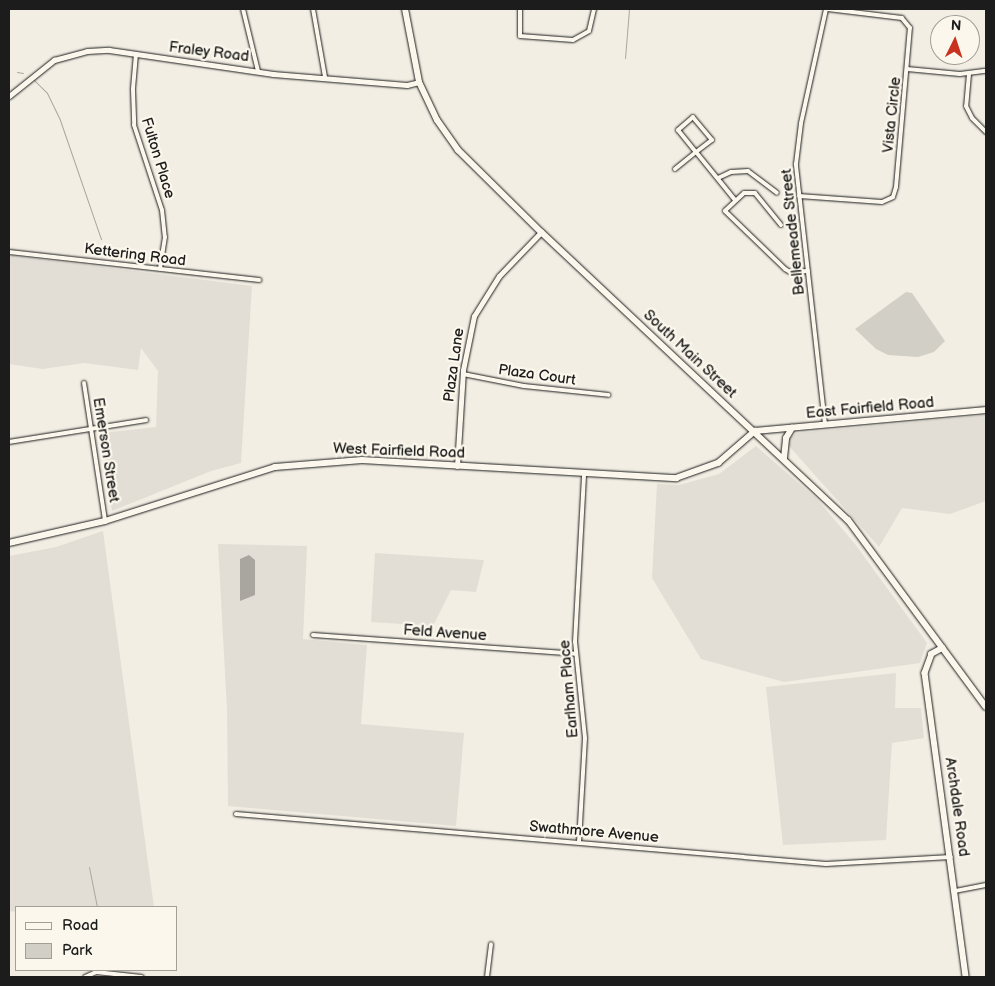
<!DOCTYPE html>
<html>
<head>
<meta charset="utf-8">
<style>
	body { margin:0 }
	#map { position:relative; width:995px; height:986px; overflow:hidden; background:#f2eee4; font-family:"Balsamiq Sans",sans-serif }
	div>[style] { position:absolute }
	.built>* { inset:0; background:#e2ded5 }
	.green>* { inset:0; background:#d2cfc6 }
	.water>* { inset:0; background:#a9a6a0 }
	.stream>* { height:1px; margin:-0.5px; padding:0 0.5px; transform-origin:0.5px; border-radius:0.5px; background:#a9a6a0 }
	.roads { filter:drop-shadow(0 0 1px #1c1c1c) drop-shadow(0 0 1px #1c1c1c) }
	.minor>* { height:4px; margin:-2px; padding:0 2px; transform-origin:2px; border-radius:2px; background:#fbf7ec }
	.tertiary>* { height:5px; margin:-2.5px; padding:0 2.5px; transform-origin:2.5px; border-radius:2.5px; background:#fbf7ec }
	.secondary>* { height:5.5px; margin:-2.75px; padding:0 2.75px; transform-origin:2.75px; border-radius:2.75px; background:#fbf7ec }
	.primary>* { height:6px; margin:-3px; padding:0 3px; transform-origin:3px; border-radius:3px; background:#fbf7ec }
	span { translate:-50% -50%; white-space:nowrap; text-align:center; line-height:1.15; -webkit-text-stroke:4.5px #fbf7ec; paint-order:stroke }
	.street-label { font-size:15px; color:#1c1c1c }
	.frame { position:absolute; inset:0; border:10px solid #1c1c1c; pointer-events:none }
	.legend { position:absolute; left:15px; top:906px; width:162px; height:65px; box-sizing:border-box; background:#fbf7ec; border:1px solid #a29f99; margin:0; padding:6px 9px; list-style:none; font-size:15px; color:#1c1c1c }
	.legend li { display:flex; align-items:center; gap:10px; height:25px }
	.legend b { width:25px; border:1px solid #a29f99 }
	.north { position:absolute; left:930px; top:15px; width:50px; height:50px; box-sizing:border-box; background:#fbf7ec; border:1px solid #a29f99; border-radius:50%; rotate:4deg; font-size:14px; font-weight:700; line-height:20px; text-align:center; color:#1c1c1c }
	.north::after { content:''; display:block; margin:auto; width:18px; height:22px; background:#c8321e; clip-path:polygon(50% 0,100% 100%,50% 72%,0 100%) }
</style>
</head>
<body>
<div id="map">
	<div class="built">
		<div style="clip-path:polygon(9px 255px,252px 286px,241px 463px,211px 471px,112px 511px,102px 433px,156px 427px,158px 371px,141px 348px,138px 370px,84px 363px,43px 369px,9px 364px)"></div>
		<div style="clip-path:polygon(986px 415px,986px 501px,950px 514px,902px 508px,879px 547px,788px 445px,787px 440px,796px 433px)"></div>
		<div style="clip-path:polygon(756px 446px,817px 499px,855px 544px,927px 643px,920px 663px,784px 682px,701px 659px,652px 578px,657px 484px,679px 485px,719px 474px)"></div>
		<div style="clip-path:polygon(103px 531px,154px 907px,16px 907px,16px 912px,9px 911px,9px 556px,56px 547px)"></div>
		<div style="clip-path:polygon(218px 544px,307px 546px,303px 639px,367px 645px,361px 724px,464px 733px,456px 826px,228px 806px,227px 710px)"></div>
		<div style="clip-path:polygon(375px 553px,484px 560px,476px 592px,451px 590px,433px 626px,371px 622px)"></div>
		<div style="clip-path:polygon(896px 673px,895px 708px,921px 708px,924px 738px,892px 743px,886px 840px,783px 845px,766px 687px)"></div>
	</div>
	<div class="green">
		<div style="clip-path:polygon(906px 292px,912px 293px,945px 341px,934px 352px,918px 357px,888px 355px,876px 349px,855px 329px)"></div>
	</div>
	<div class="water">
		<div style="clip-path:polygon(249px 555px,255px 560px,255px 595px,240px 601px,240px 559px)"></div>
	</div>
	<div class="stream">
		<div style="left:625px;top:58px;width:49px;rotate:-85.3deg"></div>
		<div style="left:17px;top:72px;width:6px;rotate:9deg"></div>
		<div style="left:34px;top:80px;width:18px;rotate:45deg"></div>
		<div style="left:47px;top:93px;width:30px;rotate:64deg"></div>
		<div style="left:60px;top:120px;width:126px;rotate:71deg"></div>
		<div style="left:89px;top:867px;width:41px;rotate:78.7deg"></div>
	</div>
	<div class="roads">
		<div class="minor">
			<div style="left:243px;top:9px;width:64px;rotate:76.4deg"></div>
			<div style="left:313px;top:9px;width:69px;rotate:80deg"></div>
			<div style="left:520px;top:9px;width:27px;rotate:90deg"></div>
			<div style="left:520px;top:36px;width:53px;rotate:4.3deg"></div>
			<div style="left:573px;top:40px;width:18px;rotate:-29deg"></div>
			<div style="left:589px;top:31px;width:23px;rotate:-77deg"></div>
			<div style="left:136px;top:54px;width:36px;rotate:95deg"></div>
			<div style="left:133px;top:90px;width:35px;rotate:88deg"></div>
			<div style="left:134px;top:125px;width:89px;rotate:71.8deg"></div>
			<div style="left:162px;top:210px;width:27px;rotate:84deg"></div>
			<div style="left:165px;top:237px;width:32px;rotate:99deg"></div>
			<div style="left:907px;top:69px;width:53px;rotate:5.4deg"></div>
			<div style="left:960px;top:74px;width:26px;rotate:-7deg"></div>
			<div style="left:969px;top:74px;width:32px;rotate:95deg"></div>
			<div style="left:966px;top:106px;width:13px;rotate:63deg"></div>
			<div style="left:972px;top:118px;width:20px;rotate:45deg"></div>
			<div style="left:675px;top:169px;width:27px;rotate:-39deg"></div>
			<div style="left:696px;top:152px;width:20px;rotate:-37deg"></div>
			<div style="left:712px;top:140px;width:30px;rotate:-130deg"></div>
			<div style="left:693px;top:117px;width:20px;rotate:139deg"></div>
			<div style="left:678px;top:130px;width:28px;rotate:51deg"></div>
			<div style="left:696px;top:152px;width:62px;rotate:50.9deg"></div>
			<div style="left:718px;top:178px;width:14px;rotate:-25deg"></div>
			<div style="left:731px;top:172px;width:17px;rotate:-3deg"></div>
			<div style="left:748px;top:171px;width:36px;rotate:37deg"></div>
			<div style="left:799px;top:196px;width:83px;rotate:4.1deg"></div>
			<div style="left:882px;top:202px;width:12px;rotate:-24deg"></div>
			<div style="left:893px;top:197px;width:10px;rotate:-73deg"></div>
			<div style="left:896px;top:187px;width:160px;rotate:-85deg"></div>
			<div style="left:910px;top:28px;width:13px;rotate:-129deg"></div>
			<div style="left:902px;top:18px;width:75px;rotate:-173.1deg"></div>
			<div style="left:781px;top:225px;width:41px;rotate:-129.1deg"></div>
			<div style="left:755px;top:193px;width:11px;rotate:180deg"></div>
			<div style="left:744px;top:193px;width:26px;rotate:137deg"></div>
			<div style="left:725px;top:211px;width:83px;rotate:44deg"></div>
			<div style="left:785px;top:269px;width:6px;rotate:31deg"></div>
			<div style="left:790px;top:272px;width:18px;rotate:-3deg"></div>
			<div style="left:9px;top:252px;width:252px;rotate:6.4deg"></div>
			<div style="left:463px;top:374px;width:62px;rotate:11.1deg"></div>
			<div style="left:524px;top:386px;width:85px;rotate:6deg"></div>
			<div style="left:84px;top:383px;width:140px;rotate:81.3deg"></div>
			<div style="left:825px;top:424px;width:262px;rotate:-96.4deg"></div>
			<div style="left:796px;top:164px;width:41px;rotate:-83deg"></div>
			<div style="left:801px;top:123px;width:117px;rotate:-77.6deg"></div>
			<div style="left:9px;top:442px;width:139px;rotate:-9.1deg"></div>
			<div style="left:313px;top:635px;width:263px;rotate:4.1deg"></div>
			<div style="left:236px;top:814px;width:592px;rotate:4.84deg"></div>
			<div style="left:826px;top:864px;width:125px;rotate:-3.2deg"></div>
			<div style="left:579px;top:842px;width:104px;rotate:-86.7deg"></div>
			<div style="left:585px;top:738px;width:97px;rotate:-95.9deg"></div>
			<div style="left:575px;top:642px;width:168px;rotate:-86.9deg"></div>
			<div style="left:955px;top:891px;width:32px;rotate:-11deg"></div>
			<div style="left:85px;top:977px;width:12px;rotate:-24deg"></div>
			<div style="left:96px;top:972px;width:46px;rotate:6.2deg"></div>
			<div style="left:487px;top:977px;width:33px;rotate:-83deg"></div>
		</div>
		<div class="tertiary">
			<div style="left:9px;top:96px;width:58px;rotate:-38.7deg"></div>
			<div style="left:54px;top:60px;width:34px;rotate:-15deg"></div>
			<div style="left:87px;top:51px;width:22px;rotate:-3deg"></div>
			<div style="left:109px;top:50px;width:166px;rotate:8.3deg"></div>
			<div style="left:273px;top:74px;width:134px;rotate:4.7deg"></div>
			<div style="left:407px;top:85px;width:12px;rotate:-14deg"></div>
			<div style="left:457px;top:466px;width:96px;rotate:-86.4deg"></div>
			<div style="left:463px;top:370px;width:55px;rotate:-78.5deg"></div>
			<div style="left:474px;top:316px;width:47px;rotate:-58deg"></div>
			<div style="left:499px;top:276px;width:61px;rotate:-46.3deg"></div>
		</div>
		<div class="secondary">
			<div style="left:9px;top:543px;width:98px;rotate:-12.9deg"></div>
			<div style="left:105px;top:521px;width:178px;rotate:-17.6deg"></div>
			<div style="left:275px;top:467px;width:87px;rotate:-4.6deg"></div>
			<div style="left:362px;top:460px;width:315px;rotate:3.3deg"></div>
			<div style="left:676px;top:478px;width:45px;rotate:-19.7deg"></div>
			<div style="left:718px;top:463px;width:49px;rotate:-40.9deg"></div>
			<div style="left:755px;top:431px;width:232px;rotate:-5.2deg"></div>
			<div style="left:943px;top:648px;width:13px;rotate:151deg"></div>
			<div style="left:932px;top:654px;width:20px;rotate:110deg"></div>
			<div style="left:925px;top:673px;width:307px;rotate:82.3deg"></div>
		</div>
		<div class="primary">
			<div style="left:405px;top:9px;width:74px;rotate:79.1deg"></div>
			<div style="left:419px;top:82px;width:42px;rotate:64.7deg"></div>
			<div style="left:437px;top:120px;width:37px;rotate:55deg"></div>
			<div style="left:458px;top:150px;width:117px;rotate:44.7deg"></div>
			<div style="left:541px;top:232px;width:421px;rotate:43.2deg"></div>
			<div style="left:848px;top:520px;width:232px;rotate:53.6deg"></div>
			<div style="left:784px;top:458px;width:20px;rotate:-84deg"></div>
			<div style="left:786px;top:438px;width:12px;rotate:-59deg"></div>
		</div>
	</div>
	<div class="street-label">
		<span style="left:209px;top:52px;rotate:7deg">Fraley Road</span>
		<span style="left:892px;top:115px;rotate:-84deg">Vista Circle</span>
		<span style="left:158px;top:158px;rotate:73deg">Fulton Place</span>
		<span style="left:793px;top:232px;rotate:-96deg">Bellemeade Street</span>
		<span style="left:135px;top:255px;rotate:7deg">Kettering Road</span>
		<span style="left:690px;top:354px;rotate:43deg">South Main Street</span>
		<span style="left:454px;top:365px;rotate:-82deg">Plaza Lane</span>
		<span style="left:537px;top:375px;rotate:8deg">Plaza Court</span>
		<span style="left:870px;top:408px;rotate:-5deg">East Fairfield Road</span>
		<span style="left:106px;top:450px;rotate:81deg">Emerson Street</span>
		<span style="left:399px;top:451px;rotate:2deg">West Fairfield Road</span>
		<span style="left:445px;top:633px;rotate:4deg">Feld Avenue</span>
		<span style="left:569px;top:689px;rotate:-95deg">Earlham Place</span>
		<span style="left:957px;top:807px;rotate:82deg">Archdale Road</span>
		<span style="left:594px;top:832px;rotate:5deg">Swathmore Avenue</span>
	</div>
	<div class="frame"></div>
	<ul class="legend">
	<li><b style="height:6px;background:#fbf7ec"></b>Road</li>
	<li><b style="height:14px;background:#d2cfc6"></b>Park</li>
	</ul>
	<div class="north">N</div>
</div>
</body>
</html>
